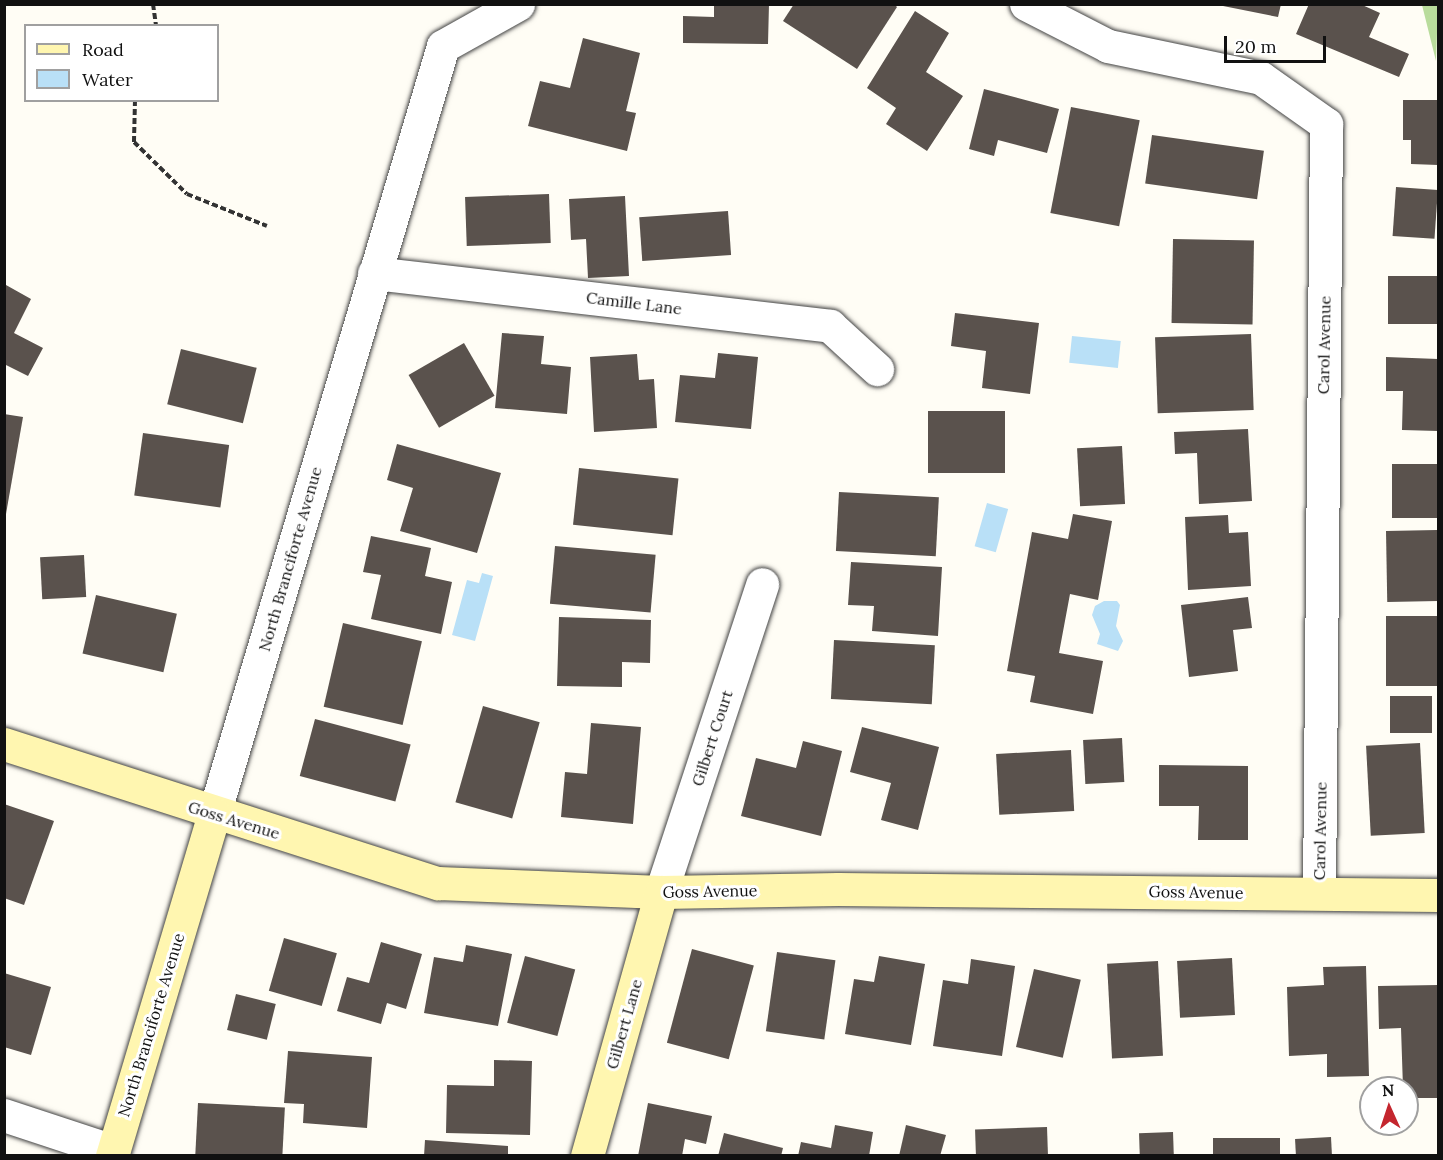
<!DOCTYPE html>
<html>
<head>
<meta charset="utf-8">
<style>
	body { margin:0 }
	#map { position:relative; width:1443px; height:1160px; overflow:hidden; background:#fffdf5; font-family:Lora,serif }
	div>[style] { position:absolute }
	.forest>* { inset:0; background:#b9dc9c }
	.water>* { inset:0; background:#b9e0f7; transform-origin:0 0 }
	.building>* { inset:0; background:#5a524d; transform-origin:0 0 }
	.path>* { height:4px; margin-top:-2px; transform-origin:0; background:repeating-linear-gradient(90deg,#333 0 6px,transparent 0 9px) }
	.roads { filter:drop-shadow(0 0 2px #444) drop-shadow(0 0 2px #444) }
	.street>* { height:33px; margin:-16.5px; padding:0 16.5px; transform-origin:16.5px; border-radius:16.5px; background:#fff }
	.secondary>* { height:33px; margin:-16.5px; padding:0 16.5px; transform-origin:16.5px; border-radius:16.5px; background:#fff6b0 }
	span { translate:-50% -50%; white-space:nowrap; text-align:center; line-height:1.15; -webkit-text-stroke:6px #fff; paint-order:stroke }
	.street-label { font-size:16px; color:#111 }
	.frame { position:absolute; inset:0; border:6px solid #111; pointer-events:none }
	.legend { position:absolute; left:24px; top:24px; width:195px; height:78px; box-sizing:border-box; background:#fff; border:2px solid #a0a0a0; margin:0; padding:8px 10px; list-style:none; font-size:18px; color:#111 }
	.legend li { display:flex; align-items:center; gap:12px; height:30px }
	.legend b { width:30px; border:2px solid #a0a0a0 }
	.north { position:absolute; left:1359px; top:1076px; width:60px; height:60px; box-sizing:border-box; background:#fff; border:2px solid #a0a0a0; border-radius:50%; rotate:357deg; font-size:16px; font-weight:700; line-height:24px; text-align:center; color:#111 }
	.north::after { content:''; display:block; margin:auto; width:21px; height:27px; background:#c4262e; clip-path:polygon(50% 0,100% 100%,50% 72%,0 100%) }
	.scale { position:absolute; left:1224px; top:36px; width:102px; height:27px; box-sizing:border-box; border:3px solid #111; border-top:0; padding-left:8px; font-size:18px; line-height:21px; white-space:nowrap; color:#111; -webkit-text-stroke:4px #fff; paint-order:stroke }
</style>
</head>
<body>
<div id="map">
	<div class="forest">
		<div style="clip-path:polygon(1422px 5px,1438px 5px,1436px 61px)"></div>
	</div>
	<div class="water">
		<div style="left:1072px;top:336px;width:49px;height:27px;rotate:6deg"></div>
		<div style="left:987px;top:503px;width:22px;height:45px;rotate:16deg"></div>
		<div style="clip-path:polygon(482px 573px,493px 576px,475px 641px,452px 635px,467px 580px,479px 583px)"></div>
		<div style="clip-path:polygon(1104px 601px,1117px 601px,1120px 605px,1116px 626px,1123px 641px,1118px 651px,1097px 644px,1100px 634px,1092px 615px,1095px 606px)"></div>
	</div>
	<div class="building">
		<div style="clip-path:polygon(714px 4px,769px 4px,768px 44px,683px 43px,683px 16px,714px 17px)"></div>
		<div style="clip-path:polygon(794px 4px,894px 4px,897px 7px,857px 69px,783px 21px)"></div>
		<div style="clip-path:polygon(1213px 4px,1281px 4px,1278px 17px)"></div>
		<div style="clip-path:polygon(1309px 4px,1360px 4px,1380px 13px,1369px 37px,1409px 54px,1399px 77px,1296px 34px)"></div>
		<div style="clip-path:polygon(915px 11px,949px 33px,926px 72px,963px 96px,927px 151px,886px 124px,896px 108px,867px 88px)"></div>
		<div style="clip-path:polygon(583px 38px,640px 53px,626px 111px,636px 113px,627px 151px,528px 126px,540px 81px,570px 88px)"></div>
		<div style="clip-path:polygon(984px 89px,1059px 109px,1047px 153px,998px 140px,994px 156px,969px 149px)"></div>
		<div style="clip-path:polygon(1403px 100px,1438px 100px,1438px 165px,1411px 164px,1411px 140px,1403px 140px)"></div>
		<div style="left:1071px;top:107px;width:70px;height:108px;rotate:11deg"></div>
		<div style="left:1152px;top:135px;width:113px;height:49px;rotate:8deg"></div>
		<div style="left:1396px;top:187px;width:42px;height:49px;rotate:4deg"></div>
		<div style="left:549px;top:194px;width:49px;height:84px;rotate:88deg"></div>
		<div style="clip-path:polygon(625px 196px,629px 276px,588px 278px,586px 239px,571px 240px,569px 199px)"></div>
		<div style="left:728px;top:211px;width:44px;height:89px;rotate:86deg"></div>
		<div style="left:1173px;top:239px;width:81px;height:84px;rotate:1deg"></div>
		<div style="left:1438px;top:276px;width:48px;height:50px;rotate:90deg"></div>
		<div style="clip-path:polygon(6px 285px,31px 299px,14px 333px,43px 348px,28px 376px,4px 364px)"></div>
		<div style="clip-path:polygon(955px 313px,1039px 323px,1030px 394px,982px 388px,986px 351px,951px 346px)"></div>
		<div style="clip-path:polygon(502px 333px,544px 336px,541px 364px,571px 367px,567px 414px,495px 408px)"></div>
		<div style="left:1251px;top:334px;width:76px;height:96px;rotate:88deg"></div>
		<div style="left:464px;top:343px;width:61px;height:64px;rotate:60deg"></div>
		<div style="left:181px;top:349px;width:78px;height:57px;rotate:14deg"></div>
		<div style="clip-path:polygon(718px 353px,758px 357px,751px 429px,675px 422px,680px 375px,715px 378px)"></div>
		<div style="clip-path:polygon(637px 354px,639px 380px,654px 379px,657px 428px,594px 432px,590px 357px)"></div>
		<div style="clip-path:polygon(1386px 357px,1438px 359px,1438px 431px,1402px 430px,1403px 391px,1386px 391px)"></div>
		<div style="left:928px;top:411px;width:77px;height:62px"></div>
		<div style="clip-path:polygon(4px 414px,23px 417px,6px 514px,4px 514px)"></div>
		<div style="clip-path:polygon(1248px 429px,1252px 501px,1199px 504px,1197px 453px,1175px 454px,1174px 432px)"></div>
		<div style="left:143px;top:433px;width:87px;height:63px;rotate:8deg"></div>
		<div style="clip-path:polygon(397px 444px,501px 473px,477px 553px,400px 531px,413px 488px,387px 480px)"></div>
		<div style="left:1122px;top:446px;width:58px;height:45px;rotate:87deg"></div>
		<div style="left:1438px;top:464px;width:54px;height:46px;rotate:90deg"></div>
		<div style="left:579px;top:468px;width:100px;height:57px;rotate:6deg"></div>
		<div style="left:839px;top:492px;width:100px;height:59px;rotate:3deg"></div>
		<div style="clip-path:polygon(1073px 514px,1112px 521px,1098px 600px,1070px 594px,1059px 653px,1103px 661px,1093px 714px,1030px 702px,1035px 676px,1007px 671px,1032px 532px,1068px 539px)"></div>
		<div style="clip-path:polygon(1228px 515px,1229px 533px,1248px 532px,1251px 586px,1188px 590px,1185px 517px)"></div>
		<div style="left:1437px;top:530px;width:71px;height:51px;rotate:89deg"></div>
		<div style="clip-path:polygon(371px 536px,431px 548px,425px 576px,452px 582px,441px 634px,371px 619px,381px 575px,363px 572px)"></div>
		<div style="left:555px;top:546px;width:101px;height:58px;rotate:5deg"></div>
		<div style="left:84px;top:555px;width:42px;height:44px;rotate:87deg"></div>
		<div style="clip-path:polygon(851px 562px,942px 567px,938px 636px,872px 631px,874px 606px,848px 605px)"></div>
		<div style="left:96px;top:595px;width:83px;height:60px;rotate:13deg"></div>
		<div style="clip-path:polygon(1248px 597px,1252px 628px,1233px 630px,1238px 671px,1189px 677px,1181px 605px)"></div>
		<div style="left:1438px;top:616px;width:70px;height:52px;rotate:90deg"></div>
		<div style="clip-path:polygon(559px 617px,651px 620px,650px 663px,622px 662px,622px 687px,557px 686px)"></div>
		<div style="left:343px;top:623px;width:81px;height:86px;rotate:13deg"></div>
		<div style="left:834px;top:640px;width:101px;height:59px;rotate:3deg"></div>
		<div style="left:1390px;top:696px;width:42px;height:37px"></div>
		<div style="left:483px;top:706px;width:59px;height:100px;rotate:16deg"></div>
		<div style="left:315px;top:719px;width:99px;height:59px;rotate:15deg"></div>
		<div style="clip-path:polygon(591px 723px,641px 727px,633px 824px,561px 817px,565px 772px,587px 774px)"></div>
		<div style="clip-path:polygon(862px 727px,939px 747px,918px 830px,881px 820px,891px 783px,850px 772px)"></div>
		<div style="left:1122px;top:738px;width:44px;height:39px;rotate:87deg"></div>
		<div style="clip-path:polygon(803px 741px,842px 751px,821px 836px,741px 816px,756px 758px,796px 768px)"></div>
		<div style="left:1420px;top:743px;width:90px;height:54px;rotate:87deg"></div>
		<div style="left:1071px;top:750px;width:61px;height:75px;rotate:87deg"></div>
		<div style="clip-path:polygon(1159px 765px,1248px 766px,1248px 840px,1198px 840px,1199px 806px,1159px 806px)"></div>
		<div style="clip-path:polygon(4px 804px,54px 821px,24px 905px,4px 898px)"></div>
		<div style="left:284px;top:938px;width:55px;height:55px;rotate:16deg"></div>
		<div style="clip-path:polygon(381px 942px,422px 954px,406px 1009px,387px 1003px,381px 1024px,337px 1011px,347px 977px,369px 983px)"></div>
		<div style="clip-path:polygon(466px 945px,512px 954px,498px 1026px,424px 1013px,434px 957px,463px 962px)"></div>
		<div style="left:692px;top:949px;width:64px;height:97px;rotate:15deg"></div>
		<div style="left:777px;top:952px;width:59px;height:80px;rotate:8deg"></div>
		<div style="left:525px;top:956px;width:52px;height:69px;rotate:15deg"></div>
		<div style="clip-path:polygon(879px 956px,925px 964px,911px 1045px,845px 1034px,854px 979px,874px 982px)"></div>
		<div style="left:1232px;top:958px;width:57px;height:55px;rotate:87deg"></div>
		<div style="clip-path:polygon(971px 959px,1015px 966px,1002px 1056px,933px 1046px,943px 980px,968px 984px)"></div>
		<div style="left:1158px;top:961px;width:95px;height:51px;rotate:87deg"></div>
		<div style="clip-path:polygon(1366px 966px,1369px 1076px,1327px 1077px,1327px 1054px,1289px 1056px,1287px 987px,1324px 985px,1323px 967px)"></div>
		<div style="left:1034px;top:969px;width:48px;height:80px;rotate:13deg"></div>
		<div style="clip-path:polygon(4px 973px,51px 987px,31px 1055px,4px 1047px)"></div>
		<div style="clip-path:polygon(1438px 985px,1438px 1098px,1407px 1098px,1407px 1088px,1403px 1088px,1401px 1028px,1379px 1029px,1378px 986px)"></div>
		<div style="left:236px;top:994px;width:41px;height:37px;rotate:14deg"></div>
		<div style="clip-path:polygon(288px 1051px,372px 1057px,367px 1128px,303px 1123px,304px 1104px,284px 1103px)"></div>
		<div style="clip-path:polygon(494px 1060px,532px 1061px,530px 1135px,446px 1133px,447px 1085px,494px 1086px)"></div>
		<div style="left:198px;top:1103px;width:87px;height:53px;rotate:3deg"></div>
		<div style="clip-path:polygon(648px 1103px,712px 1116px,706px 1144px,685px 1139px,682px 1156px,638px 1156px)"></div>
		<div style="clip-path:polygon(835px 1125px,873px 1132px,869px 1156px,798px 1156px,801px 1142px,831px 1148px)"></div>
		<div style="clip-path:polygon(906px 1125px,946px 1135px,940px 1156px,899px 1156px)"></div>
		<div style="left:1047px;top:1127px;width:29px;height:72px;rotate:88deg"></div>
		<div style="left:1173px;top:1132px;width:24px;height:34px;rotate:88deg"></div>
		<div style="clip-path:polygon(724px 1133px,783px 1148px,781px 1156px,718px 1156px)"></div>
		<div style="left:1331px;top:1137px;width:19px;height:36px;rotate:87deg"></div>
		<div style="left:1280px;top:1138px;width:18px;height:67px;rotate:90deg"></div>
		<div style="clip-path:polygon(425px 1140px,508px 1146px,508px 1156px,424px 1156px)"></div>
	</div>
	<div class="path">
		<div style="left:153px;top:4px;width:22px;rotate:82deg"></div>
		<div style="left:135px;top:100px;width:42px;rotate:91.4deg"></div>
		<div style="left:134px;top:142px;width:74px;rotate:44.5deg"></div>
		<div style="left:187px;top:194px;width:86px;rotate:21.8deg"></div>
	</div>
	<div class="roads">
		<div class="street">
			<div style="left:1026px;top:4px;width:92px;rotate:27.1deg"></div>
			<div style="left:1108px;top:46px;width:156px;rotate:11.8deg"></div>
			<div style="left:1261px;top:78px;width:80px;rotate:35.3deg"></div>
			<div style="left:1326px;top:124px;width:769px;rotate:90.52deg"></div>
			<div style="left:374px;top:273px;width:459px;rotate:6.6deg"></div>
			<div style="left:830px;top:326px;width:64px;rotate:42.5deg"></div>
			<div style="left:214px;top:814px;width:801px;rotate:-73.4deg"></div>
			<div style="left:443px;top:46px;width:86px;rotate:-29.2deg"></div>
			<div style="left:661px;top:892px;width:324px;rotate:-71.8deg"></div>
			<div style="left:4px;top:1115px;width:115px;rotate:18.3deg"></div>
		</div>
		<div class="secondary">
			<div style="left:4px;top:744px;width:456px;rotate:17.8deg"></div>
			<div style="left:438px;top:883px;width:223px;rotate:2.3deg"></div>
			<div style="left:661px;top:892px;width:177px;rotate:-1deg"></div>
			<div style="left:838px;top:889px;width:600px;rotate:0.57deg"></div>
			<div style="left:112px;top:1156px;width:357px;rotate:-73.4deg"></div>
			<div style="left:587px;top:1156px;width:274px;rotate:-74.3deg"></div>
		</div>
	</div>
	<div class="street-label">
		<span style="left:634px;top:303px;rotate:7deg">Camille Lane</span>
		<span style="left:1324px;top:345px;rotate:-89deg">Carol Avenue</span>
		<span style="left:290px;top:559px;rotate:-74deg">North Branciforte Avenue</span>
		<span style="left:712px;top:738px;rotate:-72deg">Gilbert Court</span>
		<span style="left:234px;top:820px;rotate:17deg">Goss Avenue</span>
		<span style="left:1320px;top:831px;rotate:-89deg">Carol Avenue</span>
		<span style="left:710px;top:891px;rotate:-1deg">Goss Avenue</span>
		<span style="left:1196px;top:892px;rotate:1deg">Goss Avenue</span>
		<span style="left:624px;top:1024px;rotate:-74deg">Gilbert Lane</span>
		<span style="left:151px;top:1025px;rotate:-73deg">North Branciforte Avenue</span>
	</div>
	<div class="frame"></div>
	<ul class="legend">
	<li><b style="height:8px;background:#fff6b0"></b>Road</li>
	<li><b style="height:16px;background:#b9e0f7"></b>Water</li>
	</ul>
	<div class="north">N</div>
	<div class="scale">20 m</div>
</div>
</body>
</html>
